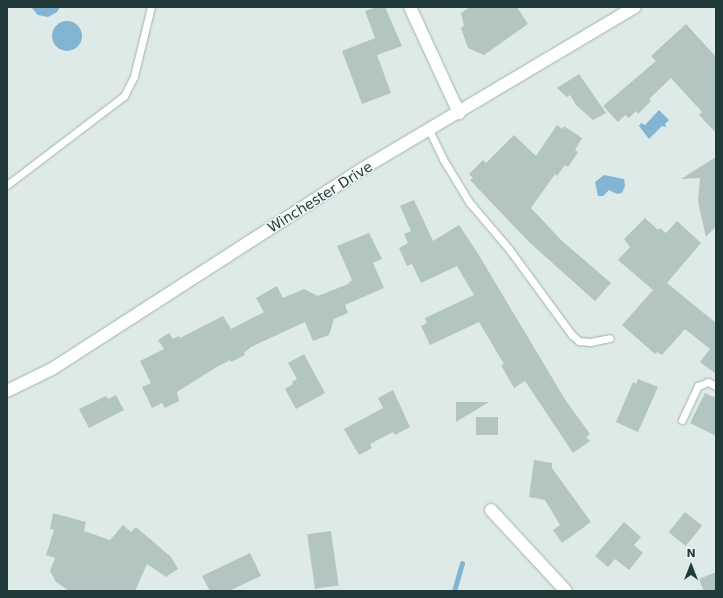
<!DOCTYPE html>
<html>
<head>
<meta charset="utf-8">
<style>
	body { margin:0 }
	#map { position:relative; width:723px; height:598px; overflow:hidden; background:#deeae7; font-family:"DejaVu Sans",sans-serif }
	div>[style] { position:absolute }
	.water>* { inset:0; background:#83b5d3 }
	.round { border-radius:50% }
	.stream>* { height:5px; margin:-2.5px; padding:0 2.5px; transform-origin:2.5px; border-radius:2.5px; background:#83b5d3 }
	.building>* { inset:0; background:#b3c5c1; transform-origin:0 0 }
	.roads { filter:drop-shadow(0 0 1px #a1b2af) drop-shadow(0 0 1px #a1b2af) }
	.service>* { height:7px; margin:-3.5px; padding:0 3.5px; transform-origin:3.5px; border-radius:3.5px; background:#fff }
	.minor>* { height:12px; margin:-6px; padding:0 6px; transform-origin:6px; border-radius:6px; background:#fff }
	span { translate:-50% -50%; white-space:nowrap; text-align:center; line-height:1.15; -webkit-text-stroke:3px #eef7f4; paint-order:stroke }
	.street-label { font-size:14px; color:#1f3a39 }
	.frame { position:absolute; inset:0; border:8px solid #1f3a39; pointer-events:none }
	.north { position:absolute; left:671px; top:546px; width:40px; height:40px; -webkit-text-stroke:3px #eef7f4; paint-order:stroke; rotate:0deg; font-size:11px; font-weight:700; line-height:16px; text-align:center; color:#1f3a39 }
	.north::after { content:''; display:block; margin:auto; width:14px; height:18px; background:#1f3a39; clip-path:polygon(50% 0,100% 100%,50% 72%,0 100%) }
</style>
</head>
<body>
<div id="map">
	<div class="water">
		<div style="clip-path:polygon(31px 7px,60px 7px,57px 12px,48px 17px,38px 15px)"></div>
		<div class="round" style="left:52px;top:21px;width:30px;height:30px"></div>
		<div style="clip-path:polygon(659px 110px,669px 120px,665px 124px,666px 127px,662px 126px,649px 139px,639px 126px,641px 123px,645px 125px)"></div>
		<div style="clip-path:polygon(604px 175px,624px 179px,625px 186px,622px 193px,617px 194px,609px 190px,603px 196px,598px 196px,595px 182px)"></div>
	</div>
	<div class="stream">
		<div style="left:454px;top:591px;width:29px;rotate:-74deg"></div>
	</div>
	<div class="building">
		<div style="clip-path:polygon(377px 7px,385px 7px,402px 46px,377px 55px,391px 93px,362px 104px,342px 51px,375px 38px,365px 11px)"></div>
		<div style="clip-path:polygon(470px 7px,517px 7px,528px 24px,484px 55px,468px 48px,461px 28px,464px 26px,461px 13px)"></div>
		<div style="clip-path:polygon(686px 24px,716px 57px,716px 133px,699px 115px,702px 112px,671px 78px,649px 99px,651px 101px,638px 114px,636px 111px,629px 118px,625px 115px,618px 122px,603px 106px,656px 61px,651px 56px)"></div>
		<div style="clip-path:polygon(579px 74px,606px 113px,593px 120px,576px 105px,570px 95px,567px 97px,557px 88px)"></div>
		<div style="clip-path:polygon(557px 125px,562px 129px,564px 126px,582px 138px,575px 150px,578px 152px,568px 167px,565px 165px,557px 176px,555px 174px,531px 208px,561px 240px,611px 283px,595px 301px,529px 242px,470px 180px,473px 178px,469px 174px,483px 160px,486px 163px,514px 135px,536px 156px)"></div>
		<div style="clip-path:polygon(716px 157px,716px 226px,706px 237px,698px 202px,700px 178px,681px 179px)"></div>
		<div style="clip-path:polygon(414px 200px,433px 241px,459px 225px,477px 252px,566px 401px,590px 434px,586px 437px,590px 441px,573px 453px,525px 381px,514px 388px,501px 365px,504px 364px,479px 322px,430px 345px,421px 326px,427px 323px,425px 318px,474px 295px,457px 266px,421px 283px,412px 264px,407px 266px,399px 248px,408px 243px,404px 234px,411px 231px,400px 206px)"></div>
		<div style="clip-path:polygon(645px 218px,658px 230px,660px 228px,666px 233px,677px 221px,701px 243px,667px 283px,716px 323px,716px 374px,700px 362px,710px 349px,685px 329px,662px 355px,657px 352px,655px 354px,622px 325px,653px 290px,618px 260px,630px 247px,624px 239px)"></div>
		<div style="clip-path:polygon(369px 233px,382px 259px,373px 263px,384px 288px,345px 305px,348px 313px,334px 319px,329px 335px,313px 341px,305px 322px,251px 347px,244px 353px,245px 355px,231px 362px,230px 360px,215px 368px,177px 392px,179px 401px,165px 408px,162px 403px,152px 408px,142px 387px,151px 383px,140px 361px,164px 349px,158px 340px,169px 333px,173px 339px,179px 336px,180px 338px,223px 316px,231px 329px,264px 312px,256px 298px,277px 286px,283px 298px,304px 289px,318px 296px,348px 284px,352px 280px,337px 246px)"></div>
		<div style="clip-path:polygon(304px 354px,325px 393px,296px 409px,285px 389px,293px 384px,292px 382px,297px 379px,288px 363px)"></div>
		<div style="clip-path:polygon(638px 379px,658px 387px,638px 432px,616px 422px,633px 382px,636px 384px)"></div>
		<div style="clip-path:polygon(393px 390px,410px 427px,395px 435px,393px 432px,370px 444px,372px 448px,359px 455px,344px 429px,383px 408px,378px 398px)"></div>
		<div style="clip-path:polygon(705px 393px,716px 398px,716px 436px,690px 423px)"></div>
		<div style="clip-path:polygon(116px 395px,124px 410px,89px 428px,79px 409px,106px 396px,108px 399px)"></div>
		<div style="clip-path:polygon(456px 402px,489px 402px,456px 422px)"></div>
		<div style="left:476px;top:417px;width:22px;height:18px"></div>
		<div style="clip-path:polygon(534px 460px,552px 463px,552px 468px,591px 522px,562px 543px,553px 530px,560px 525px,545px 500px,529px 497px)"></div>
		<div style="left:685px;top:512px;width:22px;height:26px;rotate:39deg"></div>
		<div style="clip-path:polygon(53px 513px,86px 522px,84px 531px,110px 540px,123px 525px,131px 532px,136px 527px,171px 557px,178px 569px,166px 577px,147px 564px,135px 591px,69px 591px,56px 582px,50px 571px,55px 558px,46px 555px,54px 530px,50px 529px)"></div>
		<div style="clip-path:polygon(624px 522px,641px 537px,634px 545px,643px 553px,629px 570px,615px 559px,608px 567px,595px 556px)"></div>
		<div style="left:331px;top:531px;width:55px;height:24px;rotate:82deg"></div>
		<div style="clip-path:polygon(250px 553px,261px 576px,229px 591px,210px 591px,202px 576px)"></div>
		<div style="clip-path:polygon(716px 572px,716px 591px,704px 591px,699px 579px)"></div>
	</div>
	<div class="roads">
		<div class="service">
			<div style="left:429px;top:130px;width:32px;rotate:64deg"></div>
			<div style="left:443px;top:159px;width:50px;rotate:58.8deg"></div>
			<div style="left:469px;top:202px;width:62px;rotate:49.6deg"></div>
			<div style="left:509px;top:249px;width:107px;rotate:53.8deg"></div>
			<div style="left:572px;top:335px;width:9px;rotate:41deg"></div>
			<div style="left:579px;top:341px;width:11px;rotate:5deg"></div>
			<div style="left:590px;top:342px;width:20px;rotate:-11deg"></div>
			<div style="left:7px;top:185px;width:147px;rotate:-37.3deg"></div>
			<div style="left:124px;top:96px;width:22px;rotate:-63deg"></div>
			<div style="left:134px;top:76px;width:71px;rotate:-76.2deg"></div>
			<div style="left:682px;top:420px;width:38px;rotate:-65deg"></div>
			<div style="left:698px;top:386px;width:11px;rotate:-22deg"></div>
			<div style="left:708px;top:382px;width:9px;rotate:27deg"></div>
		</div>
		<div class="minor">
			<div style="left:410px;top:7px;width:117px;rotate:65.2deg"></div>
			<div style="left:7px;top:391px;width:50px;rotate:-26.1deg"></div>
			<div style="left:52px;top:369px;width:369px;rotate:-32.8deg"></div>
			<div style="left:362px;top:169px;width:317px;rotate:-30.7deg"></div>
			<div style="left:491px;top:510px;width:110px;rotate:47.2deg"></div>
		</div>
	</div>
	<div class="street-label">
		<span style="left:320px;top:197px;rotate:-32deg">Winchester Drive</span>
	</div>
	<div class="frame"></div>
	<div class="north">N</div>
</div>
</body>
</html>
